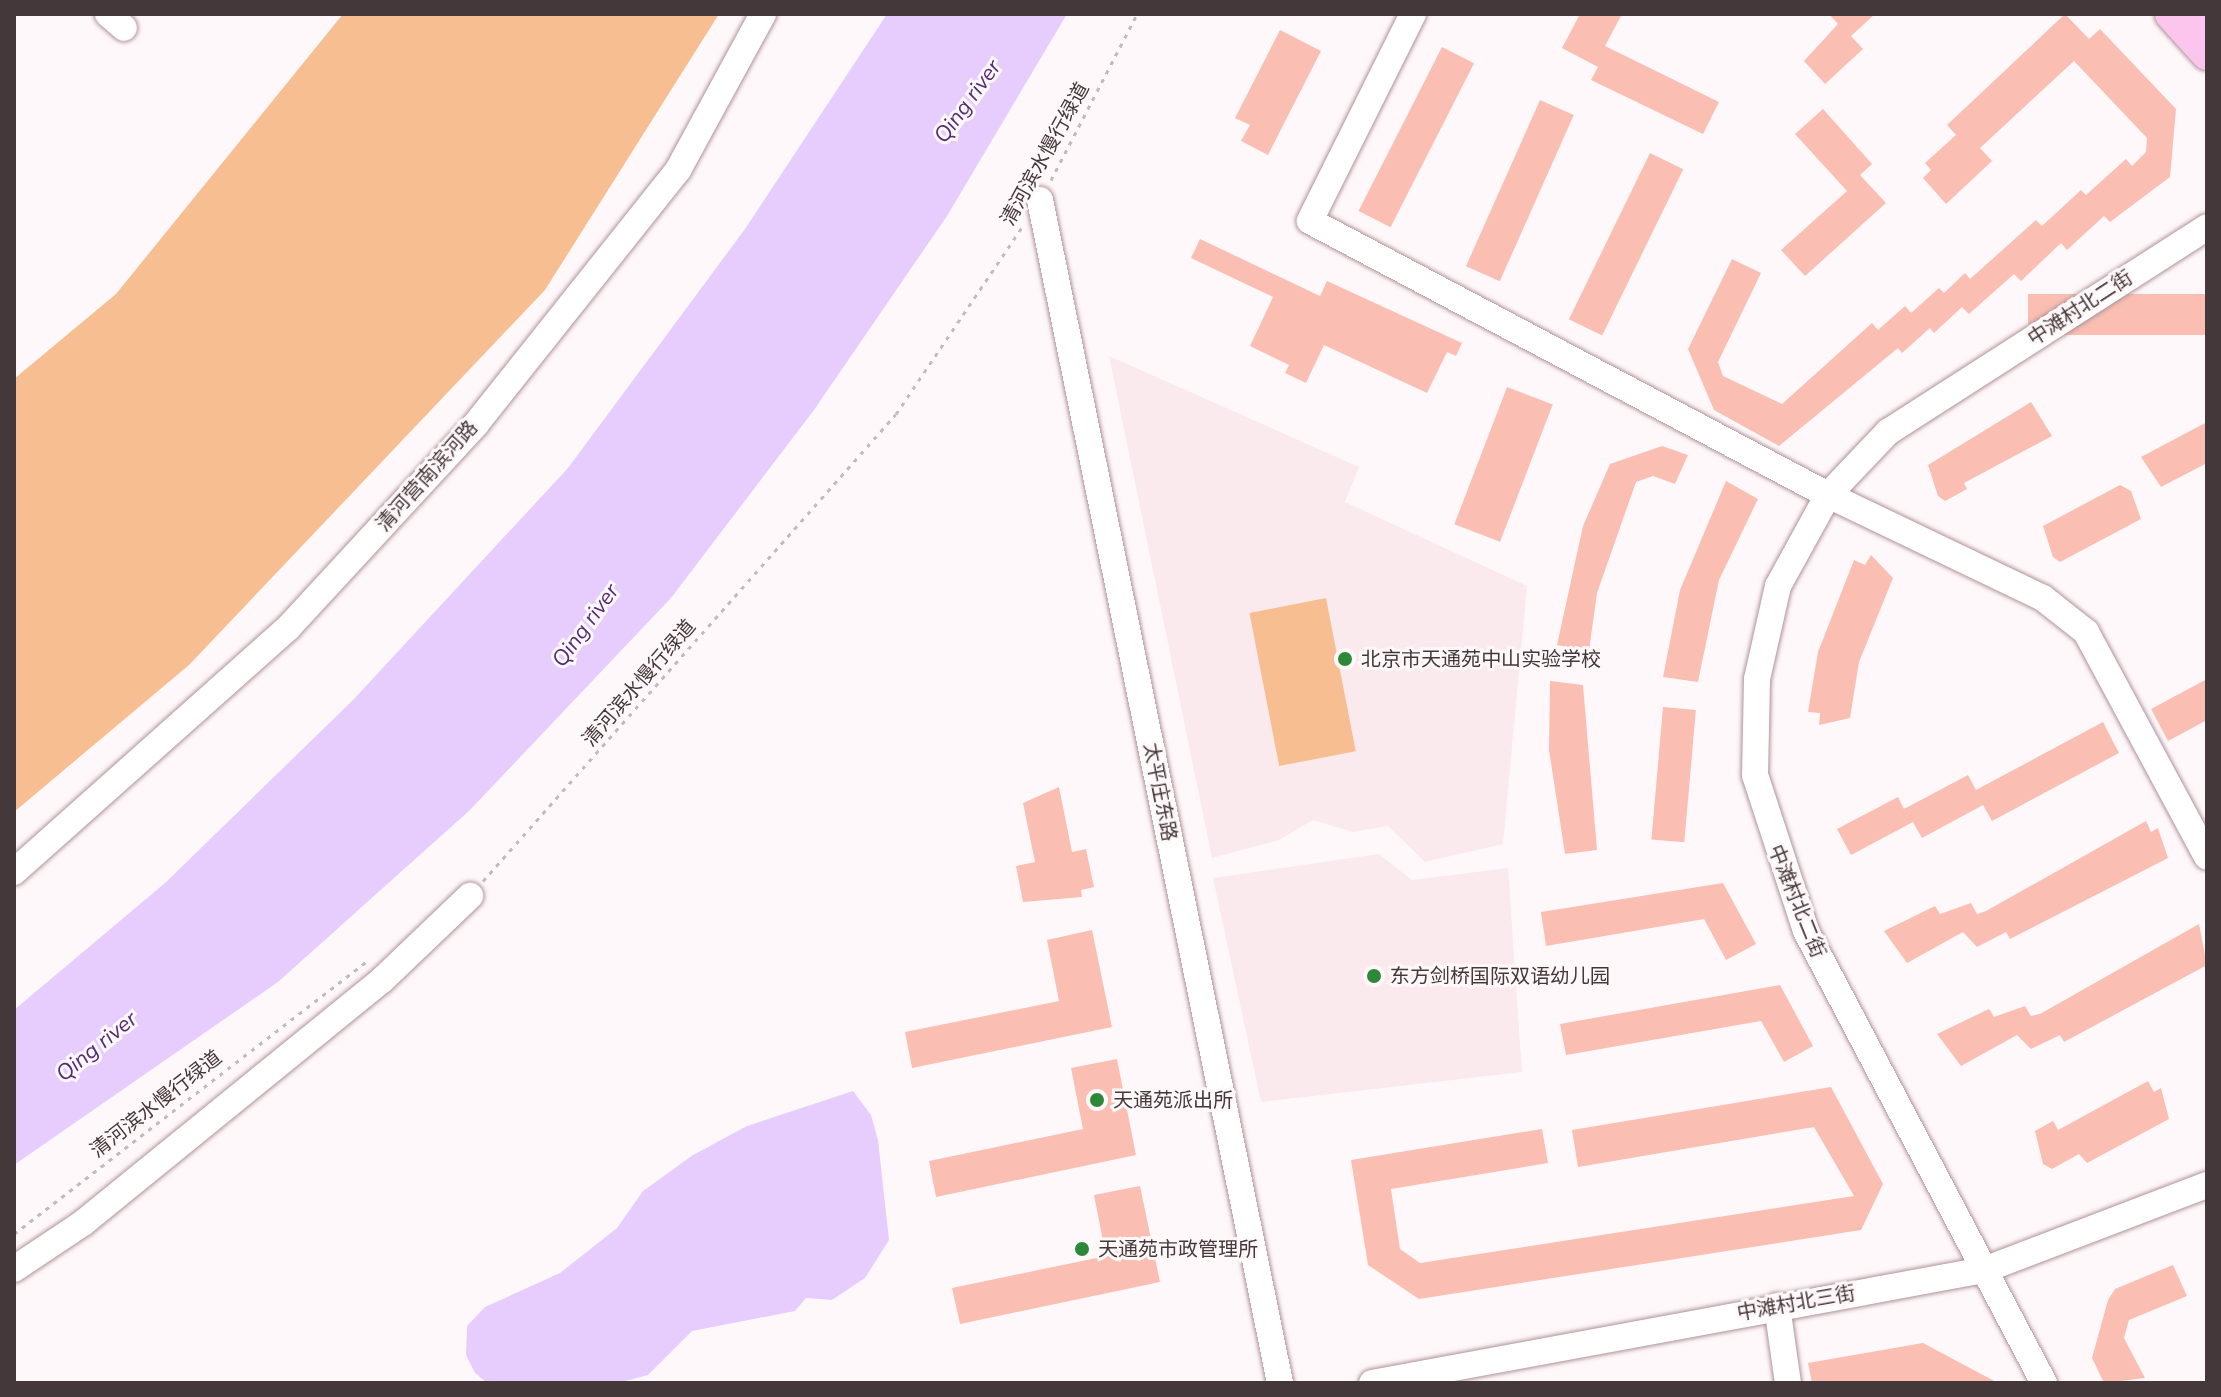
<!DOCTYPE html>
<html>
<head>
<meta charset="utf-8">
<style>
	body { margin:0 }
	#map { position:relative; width:2221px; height:1397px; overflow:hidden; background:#fff8fa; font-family:"Nunito Sans","Noto Sans SC",sans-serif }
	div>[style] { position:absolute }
	.built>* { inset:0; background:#faeaed }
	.green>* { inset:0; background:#f7bf91; transform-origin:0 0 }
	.water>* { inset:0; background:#e6cdfe }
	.building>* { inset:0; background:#fabfb2; transform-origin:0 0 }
	.path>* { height:3px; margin-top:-1.5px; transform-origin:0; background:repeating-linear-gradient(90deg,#c3babc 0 4px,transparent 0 10px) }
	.roads { filter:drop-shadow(0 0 2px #af9399) drop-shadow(0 0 2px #af9399) }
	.minor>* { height:26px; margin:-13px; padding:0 13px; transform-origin:13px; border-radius:13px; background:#fff }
	.major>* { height:32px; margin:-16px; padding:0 16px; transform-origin:16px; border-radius:16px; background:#fbc5ee }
	.dots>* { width:22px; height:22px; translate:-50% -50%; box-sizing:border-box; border:4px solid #fff8fa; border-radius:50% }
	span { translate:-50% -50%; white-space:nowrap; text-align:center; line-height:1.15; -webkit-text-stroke:6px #fff8fa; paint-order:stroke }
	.street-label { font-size:20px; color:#44383a }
	.poi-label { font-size:20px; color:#44383a }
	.left { translate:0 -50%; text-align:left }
	.water-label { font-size:22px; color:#552d73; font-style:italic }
	.frame { position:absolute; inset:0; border:16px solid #44383a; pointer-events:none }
</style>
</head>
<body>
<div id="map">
	<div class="built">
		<div style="clip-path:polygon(1109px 356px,1359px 467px,1345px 502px,1527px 586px,1503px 844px,1425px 862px,1388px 826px,1353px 832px,1313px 820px,1279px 840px,1212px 858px)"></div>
		<div style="clip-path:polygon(1379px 854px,1412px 880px,1508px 868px,1522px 1072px,1261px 1102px,1213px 878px)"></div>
	</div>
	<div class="green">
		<div style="clip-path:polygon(343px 14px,719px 14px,545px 290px,189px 665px,14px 812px,14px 379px,116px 294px)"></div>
		<div style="left:1326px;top:598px;width:156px;height:78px;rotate:79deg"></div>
	</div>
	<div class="water">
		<div style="clip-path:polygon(887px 14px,1067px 14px,947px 216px,814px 410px,671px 598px,470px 810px,278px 982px,14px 1165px,14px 1010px,165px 883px,353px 700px,568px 468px,745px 229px)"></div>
		<div style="clip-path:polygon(853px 1091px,871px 1115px,878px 1140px,889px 1240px,865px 1278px,832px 1300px,806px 1298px,795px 1311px,692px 1331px,648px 1375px,618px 1383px,487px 1383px,475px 1373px,466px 1355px,467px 1326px,485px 1307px,560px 1273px,617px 1228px,643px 1191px,693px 1155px,747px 1126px)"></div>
	</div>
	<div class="building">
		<div style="clip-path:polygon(1580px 14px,1622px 14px,1605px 46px,1719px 102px,1703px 134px,1591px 80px,1598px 67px,1562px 48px)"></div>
		<div style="clip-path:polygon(1829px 14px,1875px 14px,1851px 36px,1863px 49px,1825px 84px,1804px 61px,1838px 24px)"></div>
		<div style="clip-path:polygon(2065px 14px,2089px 39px,2100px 29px,2176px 109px,2170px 177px,2110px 222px,2104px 216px,2067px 250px,2061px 243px,2021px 281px,2014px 274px,1969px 314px,1962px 307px,1934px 333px,1930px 328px,1902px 353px,1898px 348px,1779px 446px,1714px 410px,1688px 349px,1732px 259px,1761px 273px,1718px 362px,1723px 376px,1782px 404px,1872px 323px,1878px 330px,1905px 306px,1911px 313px,1939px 288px,1944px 293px,1965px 273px,1970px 279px,2036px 220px,2042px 226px,2081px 190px,2086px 195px,2126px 159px,2132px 166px,2146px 152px,2147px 138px,2074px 61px,1980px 148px,1992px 161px,1946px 204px,1923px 178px,1931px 170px,1925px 163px,1956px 135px,1947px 125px)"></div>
		<div style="clip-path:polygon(1280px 30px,1321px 51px,1268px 155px,1241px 141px,1250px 125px,1235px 118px)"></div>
		<div style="left:1442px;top:47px;width:36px;height:184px;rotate:27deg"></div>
		<div style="left:1540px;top:100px;width:37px;height:182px;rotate:24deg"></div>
		<div style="clip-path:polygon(1823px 109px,1872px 164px,1860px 175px,1886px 203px,1805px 276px,1781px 250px,1847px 191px,1795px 134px)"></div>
		<div style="left:1650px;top:153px;width:37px;height:185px;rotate:26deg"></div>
		<div style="clip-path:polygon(1200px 239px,1320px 296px,1327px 281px,1462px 343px,1456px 356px,1447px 352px,1427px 393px,1324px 345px,1306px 383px,1285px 373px,1289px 365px,1250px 346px,1273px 297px,1191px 258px)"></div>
		<div style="left:2207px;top:294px;width:41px;height:179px;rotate:90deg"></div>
		<div style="left:1507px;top:387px;width:49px;height:147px;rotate:21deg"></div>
		<div style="clip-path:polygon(2031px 402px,2052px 436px,1964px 483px,1967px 489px,1945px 501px,1938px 496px,1928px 465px)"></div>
		<div style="clip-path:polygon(2207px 422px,2207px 463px,2161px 487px,2141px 457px)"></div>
		<div style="clip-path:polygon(1662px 446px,1688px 455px,1675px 484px,1653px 476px,1636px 482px,1597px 593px,1589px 651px,1557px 645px,1583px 526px,1610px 464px)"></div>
		<div style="clip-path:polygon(1726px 481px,1758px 499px,1719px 580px,1698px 682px,1663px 677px,1680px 590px)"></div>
		<div style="clip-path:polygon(2120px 485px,2131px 491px,2141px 519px,2060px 562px,2053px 557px,2043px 526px)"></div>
		<div style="clip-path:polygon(1871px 555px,1893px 578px,1859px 662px,1850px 718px,1819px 725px,1820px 713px,1808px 712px,1818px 652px,1854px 560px,1865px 565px)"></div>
		<div style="clip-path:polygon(2207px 679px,2207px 720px,2168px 741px,2151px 709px)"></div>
		<div style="clip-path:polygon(1550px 681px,1583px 685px,1597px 850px,1565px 854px,1549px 750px)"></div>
		<div style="left:1663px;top:707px;width:33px;height:133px;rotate:5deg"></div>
		<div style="clip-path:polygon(2103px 722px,2119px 753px,1992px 821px,1983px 805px,1922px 838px,1913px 822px,1851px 855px,1837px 829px,1898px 797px,1904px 809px,1968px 775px,1976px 790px)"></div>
		<div style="clip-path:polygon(1059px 787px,1072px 852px,1086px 849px,1094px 887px,1081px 890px,1082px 897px,1023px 902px,1016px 866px,1035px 862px,1023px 803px)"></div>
		<div style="clip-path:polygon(2146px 821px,2151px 832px,2158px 828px,2168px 858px,2010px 939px,2006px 932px,1977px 947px,1963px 932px,1907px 963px,1884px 931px,1935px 906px,1940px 914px,1971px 903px,1977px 914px,1986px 911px)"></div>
		<div style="clip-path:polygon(1723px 883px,1756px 944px,1726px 960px,1704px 919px,1546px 946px,1541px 912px)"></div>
		<div style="clip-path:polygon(2199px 924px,2207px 965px,2064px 1042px,2060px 1035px,2031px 1049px,2017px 1035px,1961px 1066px,1937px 1034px,1989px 1009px,1994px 1017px,2025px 1006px,2031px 1016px,2040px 1014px)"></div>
		<div style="clip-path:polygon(1092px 930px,1112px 1027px,912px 1068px,905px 1032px,1059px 1001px,1047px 940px)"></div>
		<div style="clip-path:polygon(1780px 985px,1813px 1046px,1784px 1062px,1761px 1021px,1566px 1055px,1560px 1024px)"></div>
		<div style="clip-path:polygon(1117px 1059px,1136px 1155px,936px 1197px,929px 1161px,1083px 1129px,1071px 1068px)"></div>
		<div style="clip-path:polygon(2148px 1081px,2154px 1092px,2161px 1088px,2169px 1119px,2087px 1163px,2079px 1154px,2052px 1169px,2043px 1164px,2035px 1131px,2053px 1121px,2058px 1130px)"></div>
		<div style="clip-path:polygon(1831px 1087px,1883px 1184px,1861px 1230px,1419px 1299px,1368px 1265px,1351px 1160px,1542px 1129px,1548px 1163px,1391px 1189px,1400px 1249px,1420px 1263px,1854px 1196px,1814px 1127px,1578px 1167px,1572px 1130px)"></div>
		<div style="clip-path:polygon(1140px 1186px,1160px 1282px,960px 1324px,952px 1288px,1106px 1256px,1094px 1195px)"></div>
		<div style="clip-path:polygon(2173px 1265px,2187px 1296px,2129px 1320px,2124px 1338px,2145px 1378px,2104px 1383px,2092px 1358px,2108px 1300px,2115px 1289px)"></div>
		<div style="clip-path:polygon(1923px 1343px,1998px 1383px,1812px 1383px,1808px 1363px)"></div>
	</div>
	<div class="path">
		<div style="left:1051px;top:180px;width:187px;rotate:-62.6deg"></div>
		<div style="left:483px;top:881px;width:623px;rotate:-48.51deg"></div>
		<div style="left:896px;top:414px;width:225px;rotate:-56deg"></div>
		<div style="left:14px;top:1234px;width:448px;rotate:-37.7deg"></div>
	</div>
	<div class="roads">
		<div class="minor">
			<div style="left:108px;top:14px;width:21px;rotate:41deg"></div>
			<div style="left:1413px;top:14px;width:231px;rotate:116.5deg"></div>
			<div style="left:1310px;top:221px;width:586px;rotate:27.88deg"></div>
			<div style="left:1828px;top:495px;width:238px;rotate:25.6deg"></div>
			<div style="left:2043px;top:598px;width:55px;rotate:38.3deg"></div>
			<div style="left:2086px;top:632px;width:255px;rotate:61.7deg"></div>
			<div style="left:1040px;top:200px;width:1207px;rotate:78.53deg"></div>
			<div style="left:14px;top:872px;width:367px;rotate:-41.7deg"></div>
			<div style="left:288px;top:628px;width:277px;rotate:-47.3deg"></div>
			<div style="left:476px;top:424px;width:325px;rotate:-51.5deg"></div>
			<div style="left:678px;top:170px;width:178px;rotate:-61.4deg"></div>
			<div style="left:14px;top:1269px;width:83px;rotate:-33.7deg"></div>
			<div style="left:83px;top:1223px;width:385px;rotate:-39.1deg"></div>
			<div style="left:382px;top:980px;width:122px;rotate:-43.7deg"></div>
			<div style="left:1777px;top:1306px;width:78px;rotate:81.9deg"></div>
			<div style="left:1372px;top:1383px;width:622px;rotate:-10.46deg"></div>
			<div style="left:1984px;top:1270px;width:239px;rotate:-20.9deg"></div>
			<div style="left:2044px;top:1383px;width:511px;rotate:-117.77deg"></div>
			<div style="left:1806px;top:931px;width:164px;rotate:-108.1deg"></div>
			<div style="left:1755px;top:775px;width:96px;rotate:-88.8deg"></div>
			<div style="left:1757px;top:679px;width:95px;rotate:-77.3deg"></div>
			<div style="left:1778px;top:586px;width:104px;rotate:-61.2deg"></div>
			<div style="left:1828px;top:495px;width:87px;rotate:-46.4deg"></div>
			<div style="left:1888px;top:432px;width:379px;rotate:-32.7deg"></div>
		</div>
		<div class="major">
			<div style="left:2171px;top:14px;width:54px;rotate:48deg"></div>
			<div style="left:2205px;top:14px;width:3px;rotate:45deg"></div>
		</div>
	</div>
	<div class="dots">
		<div style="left:1345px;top:659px;background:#2d8838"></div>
		<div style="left:1374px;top:976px;background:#2d8838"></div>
		<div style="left:1097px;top:1100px;background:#2d8838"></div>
		<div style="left:1082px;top:1249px;background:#2d8838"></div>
	</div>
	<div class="street-label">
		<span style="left:1045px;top:154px;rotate:-61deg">清河滨水慢行绿道</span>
		<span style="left:2080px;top:308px;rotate:-33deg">中滩村北二街</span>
		<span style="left:427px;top:476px;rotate:-48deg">清河营南滨河路</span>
		<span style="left:639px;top:683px;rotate:-49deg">清河滨水慢行绿道</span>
		<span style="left:1160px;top:792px;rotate:79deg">太平庄东路</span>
		<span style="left:1797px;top:901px;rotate:68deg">中滩村北二街</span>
		<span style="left:156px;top:1104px;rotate:-38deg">清河滨水慢行绿道</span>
		<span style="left:1796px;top:1303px;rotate:-10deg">中滩村北三街</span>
	</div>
	<div class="poi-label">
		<span class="left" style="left:1361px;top:659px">北京市天通苑中山实验学校</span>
		<span class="left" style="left:1390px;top:976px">东方剑桥国际双语幼儿园</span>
		<span class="left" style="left:1113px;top:1100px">天通苑派出所</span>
		<span class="left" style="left:1098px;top:1249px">天通苑市政管理所</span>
	</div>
	<div class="water-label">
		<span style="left:968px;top:102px;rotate:-54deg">Qing river</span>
		<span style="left:586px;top:626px;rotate:-54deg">Qing river</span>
		<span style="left:97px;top:1047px;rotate:-39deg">Qing river</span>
	</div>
	<div class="frame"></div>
</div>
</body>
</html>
